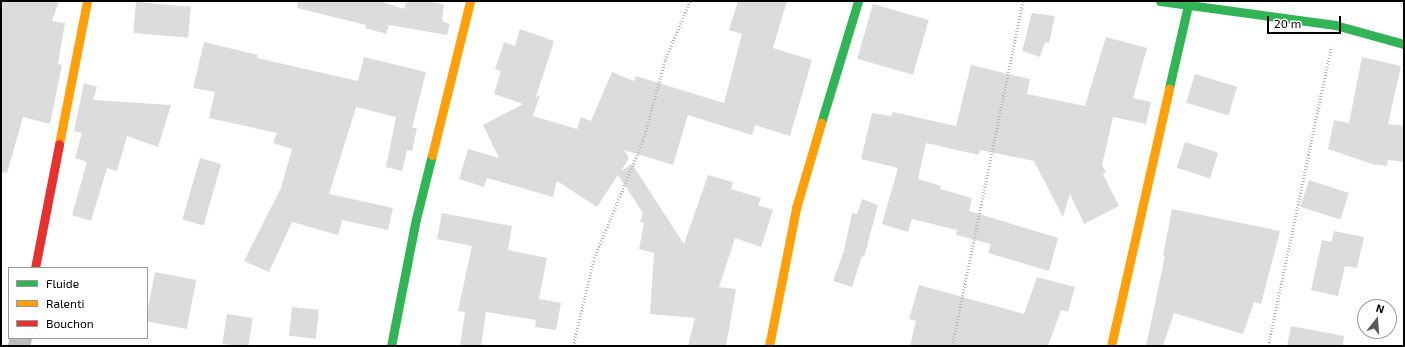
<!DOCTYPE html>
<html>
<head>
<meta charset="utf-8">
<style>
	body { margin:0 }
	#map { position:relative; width:1405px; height:347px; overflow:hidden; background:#fff; font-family:"Exo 2",sans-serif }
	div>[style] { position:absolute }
	.building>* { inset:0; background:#dcdcdc; transform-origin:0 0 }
	.path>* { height:2.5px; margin-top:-1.25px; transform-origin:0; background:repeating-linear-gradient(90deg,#b8b8b8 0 1px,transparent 0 3px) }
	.street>* { height:22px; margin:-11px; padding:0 11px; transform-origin:11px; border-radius:11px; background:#bdbdbd }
	.fast>* { height:9px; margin:-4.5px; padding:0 4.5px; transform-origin:4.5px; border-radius:4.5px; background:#30b455 }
	.slow>* { height:9px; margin:-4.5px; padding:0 4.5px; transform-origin:4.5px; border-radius:4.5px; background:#ff9f0a }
	.jam>* { height:9px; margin:-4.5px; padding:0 4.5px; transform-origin:4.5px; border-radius:4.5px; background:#e5322d }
	span { translate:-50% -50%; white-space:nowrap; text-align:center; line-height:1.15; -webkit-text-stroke:3px #fff; paint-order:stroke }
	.frame { position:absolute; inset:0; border:2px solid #000; pointer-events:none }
	.legend { position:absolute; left:8px; top:267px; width:140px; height:72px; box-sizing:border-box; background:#fff; border:1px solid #999; margin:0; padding:5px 7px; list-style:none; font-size:12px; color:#000 }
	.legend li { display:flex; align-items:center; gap:8px; height:20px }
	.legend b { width:20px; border:1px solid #999 }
	.north { position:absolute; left:1357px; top:299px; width:40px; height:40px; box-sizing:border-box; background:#fff; border:1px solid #999; border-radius:50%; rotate:17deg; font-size:11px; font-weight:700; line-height:16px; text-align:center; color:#000 }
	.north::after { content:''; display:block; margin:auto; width:14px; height:18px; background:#595959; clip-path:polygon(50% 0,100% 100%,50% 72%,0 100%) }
	.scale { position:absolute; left:1267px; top:16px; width:74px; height:18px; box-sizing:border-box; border:2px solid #000; border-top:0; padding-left:5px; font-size:12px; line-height:14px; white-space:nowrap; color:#000; -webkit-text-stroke:3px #fff; paint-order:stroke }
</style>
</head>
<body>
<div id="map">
	<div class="building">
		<div style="clip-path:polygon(1px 1px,59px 1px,52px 21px,65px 23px,58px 64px,62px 65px,50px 124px,23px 117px,7px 173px,1px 172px)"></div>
		<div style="clip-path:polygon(298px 1px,380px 1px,404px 9px,406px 1px,423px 1px,444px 4px,442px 21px,450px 24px,447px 35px,389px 25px,386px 34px,365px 28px,366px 25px,297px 8px)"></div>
		<div style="clip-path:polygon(738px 1px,787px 1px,773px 48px,812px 60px,790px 136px,755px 125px,752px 135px,688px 115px,673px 165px,624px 150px,629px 158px,621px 171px,632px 164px,684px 244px,708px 175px,733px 182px,731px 189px,761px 198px,758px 205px,773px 210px,761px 247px,735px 238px,719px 287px,736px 289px,726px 346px,688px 346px,695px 318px,650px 314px,654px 253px,639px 249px,644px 223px,640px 222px,643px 213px,618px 175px,597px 207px,557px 181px,553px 197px,487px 178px,484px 187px,459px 179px,468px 149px,499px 158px,483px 125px,523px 104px,494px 94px,501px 71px,495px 69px,504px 42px,515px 46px,520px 29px,554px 41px,536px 97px,540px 95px,533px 116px,577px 129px,581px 117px,591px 121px,612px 72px,634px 81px,636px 76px,724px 103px,742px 34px,729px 30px)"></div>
		<div style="left:136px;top:2px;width:55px;height:31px;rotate:5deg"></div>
		<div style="left:873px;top:4px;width:58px;height:57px;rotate:16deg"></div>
		<div style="clip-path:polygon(1032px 13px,1055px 16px,1049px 43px,1045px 42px,1040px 57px,1022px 51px)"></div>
		<div style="clip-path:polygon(1106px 37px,1147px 48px,1133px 98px,1151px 102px,1146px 124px,1113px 117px,1102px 165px,1106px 172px,1103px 174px,1119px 206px,1084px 224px,1070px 194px,1063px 217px,1034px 161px,980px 150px,979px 155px,926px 143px,918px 179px,941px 186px,940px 189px,972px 198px,969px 211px,1058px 238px,1049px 271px,988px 253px,991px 244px,956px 235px,957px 230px,912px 219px,908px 232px,882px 224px,898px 168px,861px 159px,872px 113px,891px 116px,893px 112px,956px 126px,971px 65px,1030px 79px,1027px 94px,1085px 106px)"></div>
		<div style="clip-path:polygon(204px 42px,258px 55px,257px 58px,358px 81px,364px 57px,426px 72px,412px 128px,417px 128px,412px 151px,407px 150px,402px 171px,386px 167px,396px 117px,356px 107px,329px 194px,393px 208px,388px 230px,342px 220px,338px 235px,292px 222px,269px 272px,244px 261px,281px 188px,292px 149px,273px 143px,277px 133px,209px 118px,215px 92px,193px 88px)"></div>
		<div style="clip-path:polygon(1362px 57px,1401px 66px,1388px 124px,1404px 126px,1404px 162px,1388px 160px,1387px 166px,1372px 164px,1328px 149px,1334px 120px,1349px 123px)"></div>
		<div style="left:1195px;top:74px;width:44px;height:30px;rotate:17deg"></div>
		<div style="clip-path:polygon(84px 83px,97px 87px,93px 100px,171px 105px,158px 147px,127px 136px,117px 171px,107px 168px,91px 221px,72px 215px,87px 162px,75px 158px,82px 133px,74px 131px)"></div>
		<div style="left:1185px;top:142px;width:35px;height:27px;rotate:18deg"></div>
		<div style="left:200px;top:158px;width:22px;height:64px;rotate:16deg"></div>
		<div style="left:1309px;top:180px;width:42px;height:28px;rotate:18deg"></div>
		<div style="clip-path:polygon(862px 199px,878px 205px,864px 257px,862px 256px,852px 287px,833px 281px,844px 251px,852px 213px,857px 214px)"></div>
		<div style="clip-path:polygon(1172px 209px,1280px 231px,1261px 304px,1254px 302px,1243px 334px,1174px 313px,1163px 346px,1146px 346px,1165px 256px,1163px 256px)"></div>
		<div style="clip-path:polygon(442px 213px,512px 226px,508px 250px,547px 258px,539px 299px,561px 303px,556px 330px,535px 327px,536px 320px,486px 312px,481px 346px,460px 346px,465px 312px,458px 311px,472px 246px,437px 239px)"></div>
		<div style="clip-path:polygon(1334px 231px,1364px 237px,1357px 268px,1345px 266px,1338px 296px,1311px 290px,1322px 240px,1331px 242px)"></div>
		<div style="left:155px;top:272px;width:42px;height:50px;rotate:11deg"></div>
		<div style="clip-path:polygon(1037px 277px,1075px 287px,1068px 312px,1061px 310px,1048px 346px,910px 346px,916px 321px,909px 319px,919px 285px,1024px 314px)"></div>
		<div style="left:292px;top:307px;width:27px;height:29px;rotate:6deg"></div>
		<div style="left:227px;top:314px;width:26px;height:30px;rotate:9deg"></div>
		<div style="clip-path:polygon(1291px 326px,1344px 336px,1343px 346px,1287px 346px)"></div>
	</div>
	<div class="path">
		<div style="left:573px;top:346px;width:90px;rotate:-76.6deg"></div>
		<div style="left:594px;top:258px;width:128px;rotate:-67.4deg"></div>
		<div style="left:643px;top:140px;width:83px;rotate:-74.6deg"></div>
		<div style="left:665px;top:60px;width:64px;rotate:-67deg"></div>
		<div style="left:952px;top:346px;width:352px;rotate:-78.4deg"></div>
		<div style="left:1268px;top:346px;width:306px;rotate:-78.1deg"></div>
	</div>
	<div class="street">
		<div style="left:19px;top:346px;width:8px;rotate:-76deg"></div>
	</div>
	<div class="fast">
		<div style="left:1160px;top:1px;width:177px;rotate:7.8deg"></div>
		<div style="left:1335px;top:25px;width:72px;rotate:15.4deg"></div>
		<div style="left:1169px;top:88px;width:89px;rotate:-77.1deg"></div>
		<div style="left:821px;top:123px;width:127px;rotate:-73.1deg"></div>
		<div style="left:391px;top:346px;width:129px;rotate:-78.9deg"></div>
		<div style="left:416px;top:219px;width:66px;rotate:-76deg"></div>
	</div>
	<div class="slow">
		<div style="left:59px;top:144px;width:146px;rotate:-78.9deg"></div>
		<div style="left:432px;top:155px;width:159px;rotate:-76.1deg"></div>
		<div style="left:769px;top:346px;width:141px;rotate:-78.9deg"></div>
		<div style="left:796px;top:208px;width:89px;rotate:-73.6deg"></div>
		<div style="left:1111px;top:346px;width:264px;rotate:-77.3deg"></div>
	</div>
	<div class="jam">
		<div style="left:35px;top:268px;width:126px;rotate:-79deg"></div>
	</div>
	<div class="frame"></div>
	<ul class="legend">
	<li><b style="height:5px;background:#30b455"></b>Fluide</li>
	<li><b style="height:5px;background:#ff9f0a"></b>Ralenti</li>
	<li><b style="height:5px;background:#e5322d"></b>Bouchon</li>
	</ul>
	<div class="north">N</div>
	<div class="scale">20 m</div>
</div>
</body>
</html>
